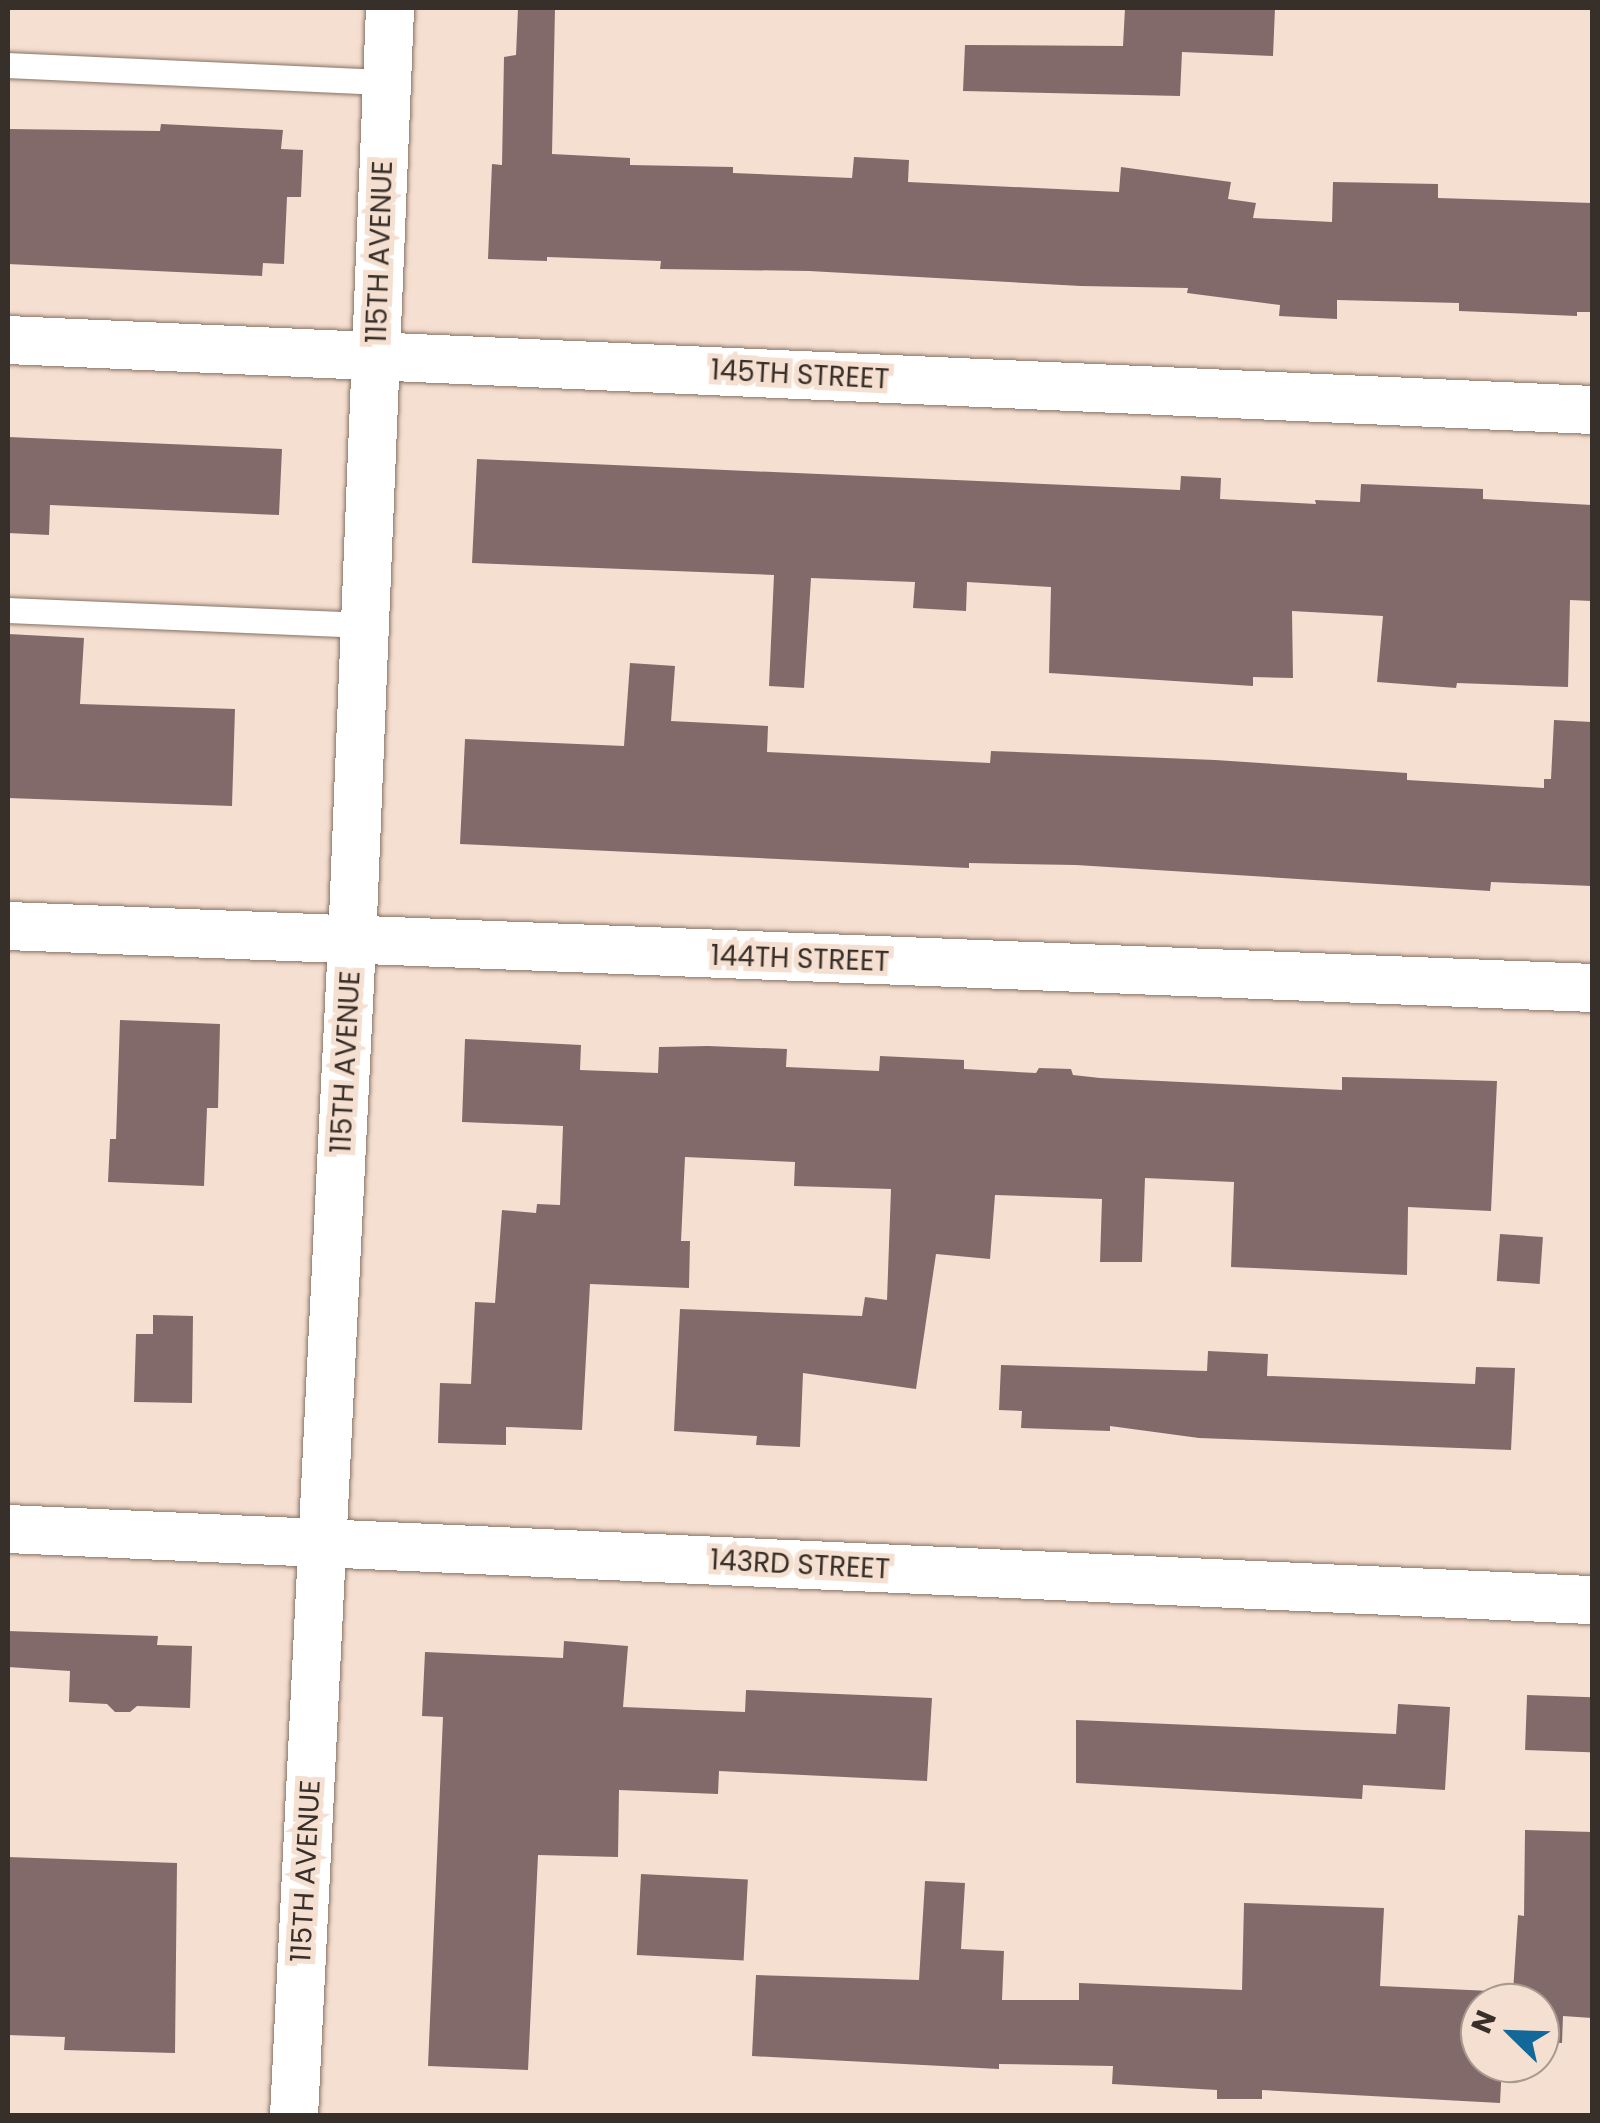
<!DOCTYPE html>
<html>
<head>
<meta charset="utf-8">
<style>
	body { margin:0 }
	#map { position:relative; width:1600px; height:2123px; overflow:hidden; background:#f5dfd0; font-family:Poppins,sans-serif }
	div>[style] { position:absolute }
	.building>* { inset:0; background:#836a6a; transform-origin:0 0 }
	.roads { filter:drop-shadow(0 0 2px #867265) drop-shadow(0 0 2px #867265) }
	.lane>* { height:25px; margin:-12.5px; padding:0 12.5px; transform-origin:12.5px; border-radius:12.5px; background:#fff }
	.street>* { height:48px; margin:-24px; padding:0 24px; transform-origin:24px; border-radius:24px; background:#fff }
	span { translate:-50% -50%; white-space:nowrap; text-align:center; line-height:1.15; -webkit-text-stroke:10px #f5dfd0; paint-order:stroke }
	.street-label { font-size:28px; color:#372f29 }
	.frame { position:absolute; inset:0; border:10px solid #372f29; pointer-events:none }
	.north { position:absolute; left:1460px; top:1983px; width:100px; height:100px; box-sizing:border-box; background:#f5dfd0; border:2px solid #a9998d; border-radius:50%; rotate:293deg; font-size:28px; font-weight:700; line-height:40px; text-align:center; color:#372f29 }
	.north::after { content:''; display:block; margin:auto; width:35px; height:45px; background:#126899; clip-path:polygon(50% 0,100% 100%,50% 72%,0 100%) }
</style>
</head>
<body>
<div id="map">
	<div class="building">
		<div style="clip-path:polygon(518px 8px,555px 8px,552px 154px,630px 158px,630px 165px,733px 167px,733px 173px,852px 178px,854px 157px,909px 160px,908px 182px,1119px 192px,1121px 167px,1231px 182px,1228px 199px,1256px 203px,1253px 218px,1332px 222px,1333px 182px,1438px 184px,1438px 198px,1592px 203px,1592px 312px,1577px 312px,1577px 316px,1459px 311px,1459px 303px,1337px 300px,1337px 319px,1279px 316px,1280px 305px,1187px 293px,1188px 288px,1081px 286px,809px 271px,660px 269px,661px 261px,547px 257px,547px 261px,488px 259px,492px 164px,502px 165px,504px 57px,516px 55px)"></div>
		<div style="clip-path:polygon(1125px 8px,1275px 8px,1273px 56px,1182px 52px,1180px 96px,963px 91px,965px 45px,1123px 46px)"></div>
		<div style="clip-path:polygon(161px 124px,283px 130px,281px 149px,303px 150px,301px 197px,287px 197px,284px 264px,263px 263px,262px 276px,8px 264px,8px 129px,160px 131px)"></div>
		<div style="clip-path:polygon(8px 437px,282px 449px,279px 515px,50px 505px,49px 535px,8px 533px)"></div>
		<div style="clip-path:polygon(477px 459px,1180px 490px,1181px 476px,1221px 478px,1220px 499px,1316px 504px,1315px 500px,1360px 502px,1361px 484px,1483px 489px,1483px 499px,1592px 505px,1592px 601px,1570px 600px,1568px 687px,1457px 683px,1456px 688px,1377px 682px,1383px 616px,1292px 611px,1293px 678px,1253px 677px,1253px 686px,1049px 673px,1051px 587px,967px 582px,966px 611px,913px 608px,915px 582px,811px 578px,804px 688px,769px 686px,774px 575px,472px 563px)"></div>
		<div style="clip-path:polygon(8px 634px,84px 638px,80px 704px,235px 709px,232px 806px,8px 798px)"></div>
		<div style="clip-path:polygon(630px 663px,675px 666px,671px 721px,768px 726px,767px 752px,990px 763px,991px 751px,1215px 760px,1407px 773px,1407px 780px,1544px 788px,1544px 779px,1551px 779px,1554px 720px,1592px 722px,1592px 886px,1491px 882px,1490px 891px,1076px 865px,969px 863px,969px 868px,460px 844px,465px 739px,624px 746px)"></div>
		<div style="clip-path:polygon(120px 1020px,220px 1024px,218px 1108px,207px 1108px,204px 1186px,108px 1182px,110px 1139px,116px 1139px)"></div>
		<div style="clip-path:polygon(465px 1039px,581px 1045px,580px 1070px,658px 1073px,659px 1047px,708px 1046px,787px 1049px,786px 1067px,879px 1071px,880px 1056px,964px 1060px,964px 1069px,1036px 1073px,1039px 1068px,1071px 1069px,1073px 1075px,1100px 1078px,1342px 1090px,1342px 1077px,1497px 1081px,1491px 1211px,1408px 1207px,1407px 1275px,1231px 1267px,1234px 1182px,1145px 1178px,1142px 1262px,1100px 1262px,1102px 1199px,995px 1195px,990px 1259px,936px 1254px,916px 1389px,803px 1373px,800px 1447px,756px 1445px,757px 1436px,674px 1431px,680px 1309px,862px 1316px,865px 1297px,887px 1300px,891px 1189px,794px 1186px,795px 1162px,685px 1157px,681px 1241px,690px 1241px,689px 1288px,590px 1284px,582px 1430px,506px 1427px,506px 1445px,438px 1443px,440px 1383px,471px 1384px,475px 1302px,495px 1303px,502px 1210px,536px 1213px,537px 1204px,560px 1205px,563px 1126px,462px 1122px)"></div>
		<div style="left:1500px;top:1234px;width:43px;height:47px;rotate:4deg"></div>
		<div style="clip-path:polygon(153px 1315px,193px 1316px,192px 1403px,134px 1402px,136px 1334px,153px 1334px)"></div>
		<div style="clip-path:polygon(1208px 1351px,1268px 1354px,1267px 1376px,1475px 1384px,1476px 1367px,1515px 1368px,1511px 1450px,1199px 1438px,1110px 1426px,1110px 1431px,1021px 1428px,1022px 1411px,999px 1410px,1001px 1365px,1207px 1371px)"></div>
		<div style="clip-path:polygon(8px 1631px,158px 1636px,157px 1645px,192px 1646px,190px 1708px,137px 1706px,130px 1712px,115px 1712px,107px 1704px,69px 1702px,70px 1671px,8px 1667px)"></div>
		<div style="clip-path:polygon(564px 1641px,628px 1646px,623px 1707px,745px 1712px,746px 1690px,932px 1698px,927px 1781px,719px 1771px,718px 1794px,619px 1790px,618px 1857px,538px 1855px,528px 2070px,428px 2066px,443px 1717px,422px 1716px,425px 1652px,563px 1658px)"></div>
		<div style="left:1527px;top:1695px;width:65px;height:55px;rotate:2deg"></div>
		<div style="clip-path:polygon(1398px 1704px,1450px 1707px,1445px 1790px,1363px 1785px,1362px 1799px,1076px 1783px,1076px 1720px,1396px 1734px)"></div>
		<div style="clip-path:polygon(1525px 1830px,1592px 1832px,1592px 2018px,1563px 2016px,1562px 2043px,1540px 2042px,1540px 2003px,1480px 2003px,1480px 2063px,1502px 2063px,1500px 2103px,1262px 2090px,1262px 2099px,1217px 2099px,1217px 2090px,1112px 2084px,1113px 2066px,999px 2064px,999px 2069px,752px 2056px,756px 1975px,919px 1980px,925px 1881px,965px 1883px,961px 1949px,1004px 1951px,1002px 2000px,1079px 2000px,1079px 1983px,1242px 1990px,1244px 1903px,1384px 1908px,1380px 1986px,1513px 1992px,1518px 1915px,1524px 1916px)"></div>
		<div style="clip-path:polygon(8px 1857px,177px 1863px,175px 2053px,64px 2050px,65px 2037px,8px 2035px)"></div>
		<div style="left:641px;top:1874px;width:107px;height:81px;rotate:3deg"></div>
	</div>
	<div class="roads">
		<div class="lane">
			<div style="left:8px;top:65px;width:379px;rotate:2.6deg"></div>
			<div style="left:8px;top:610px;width:357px;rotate:2.4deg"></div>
		</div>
		<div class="street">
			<div style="left:8px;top:340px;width:1586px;rotate:2.53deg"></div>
			<div style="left:8px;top:926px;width:1585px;rotate:2.24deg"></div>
			<div style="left:8px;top:1529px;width:1586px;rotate:2.57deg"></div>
			<div style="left:294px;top:2116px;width:1174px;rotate:-87.17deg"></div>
			<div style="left:352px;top:943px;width:936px;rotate:-87.67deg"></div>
		</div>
	</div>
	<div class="street-label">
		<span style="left:380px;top:252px;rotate:-88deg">115TH AVENUE</span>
		<span style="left:800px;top:375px;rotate:3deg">145TH STREET</span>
		<span style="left:800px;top:959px;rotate:2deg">144TH STREET</span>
		<span style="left:346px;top:1062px;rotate:-87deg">115TH AVENUE</span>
		<span style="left:800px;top:1565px;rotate:3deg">143RD STREET</span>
		<span style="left:306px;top:1871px;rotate:-87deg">115TH AVENUE</span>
	</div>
	<div class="frame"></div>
	<div class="north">N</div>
</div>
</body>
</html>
